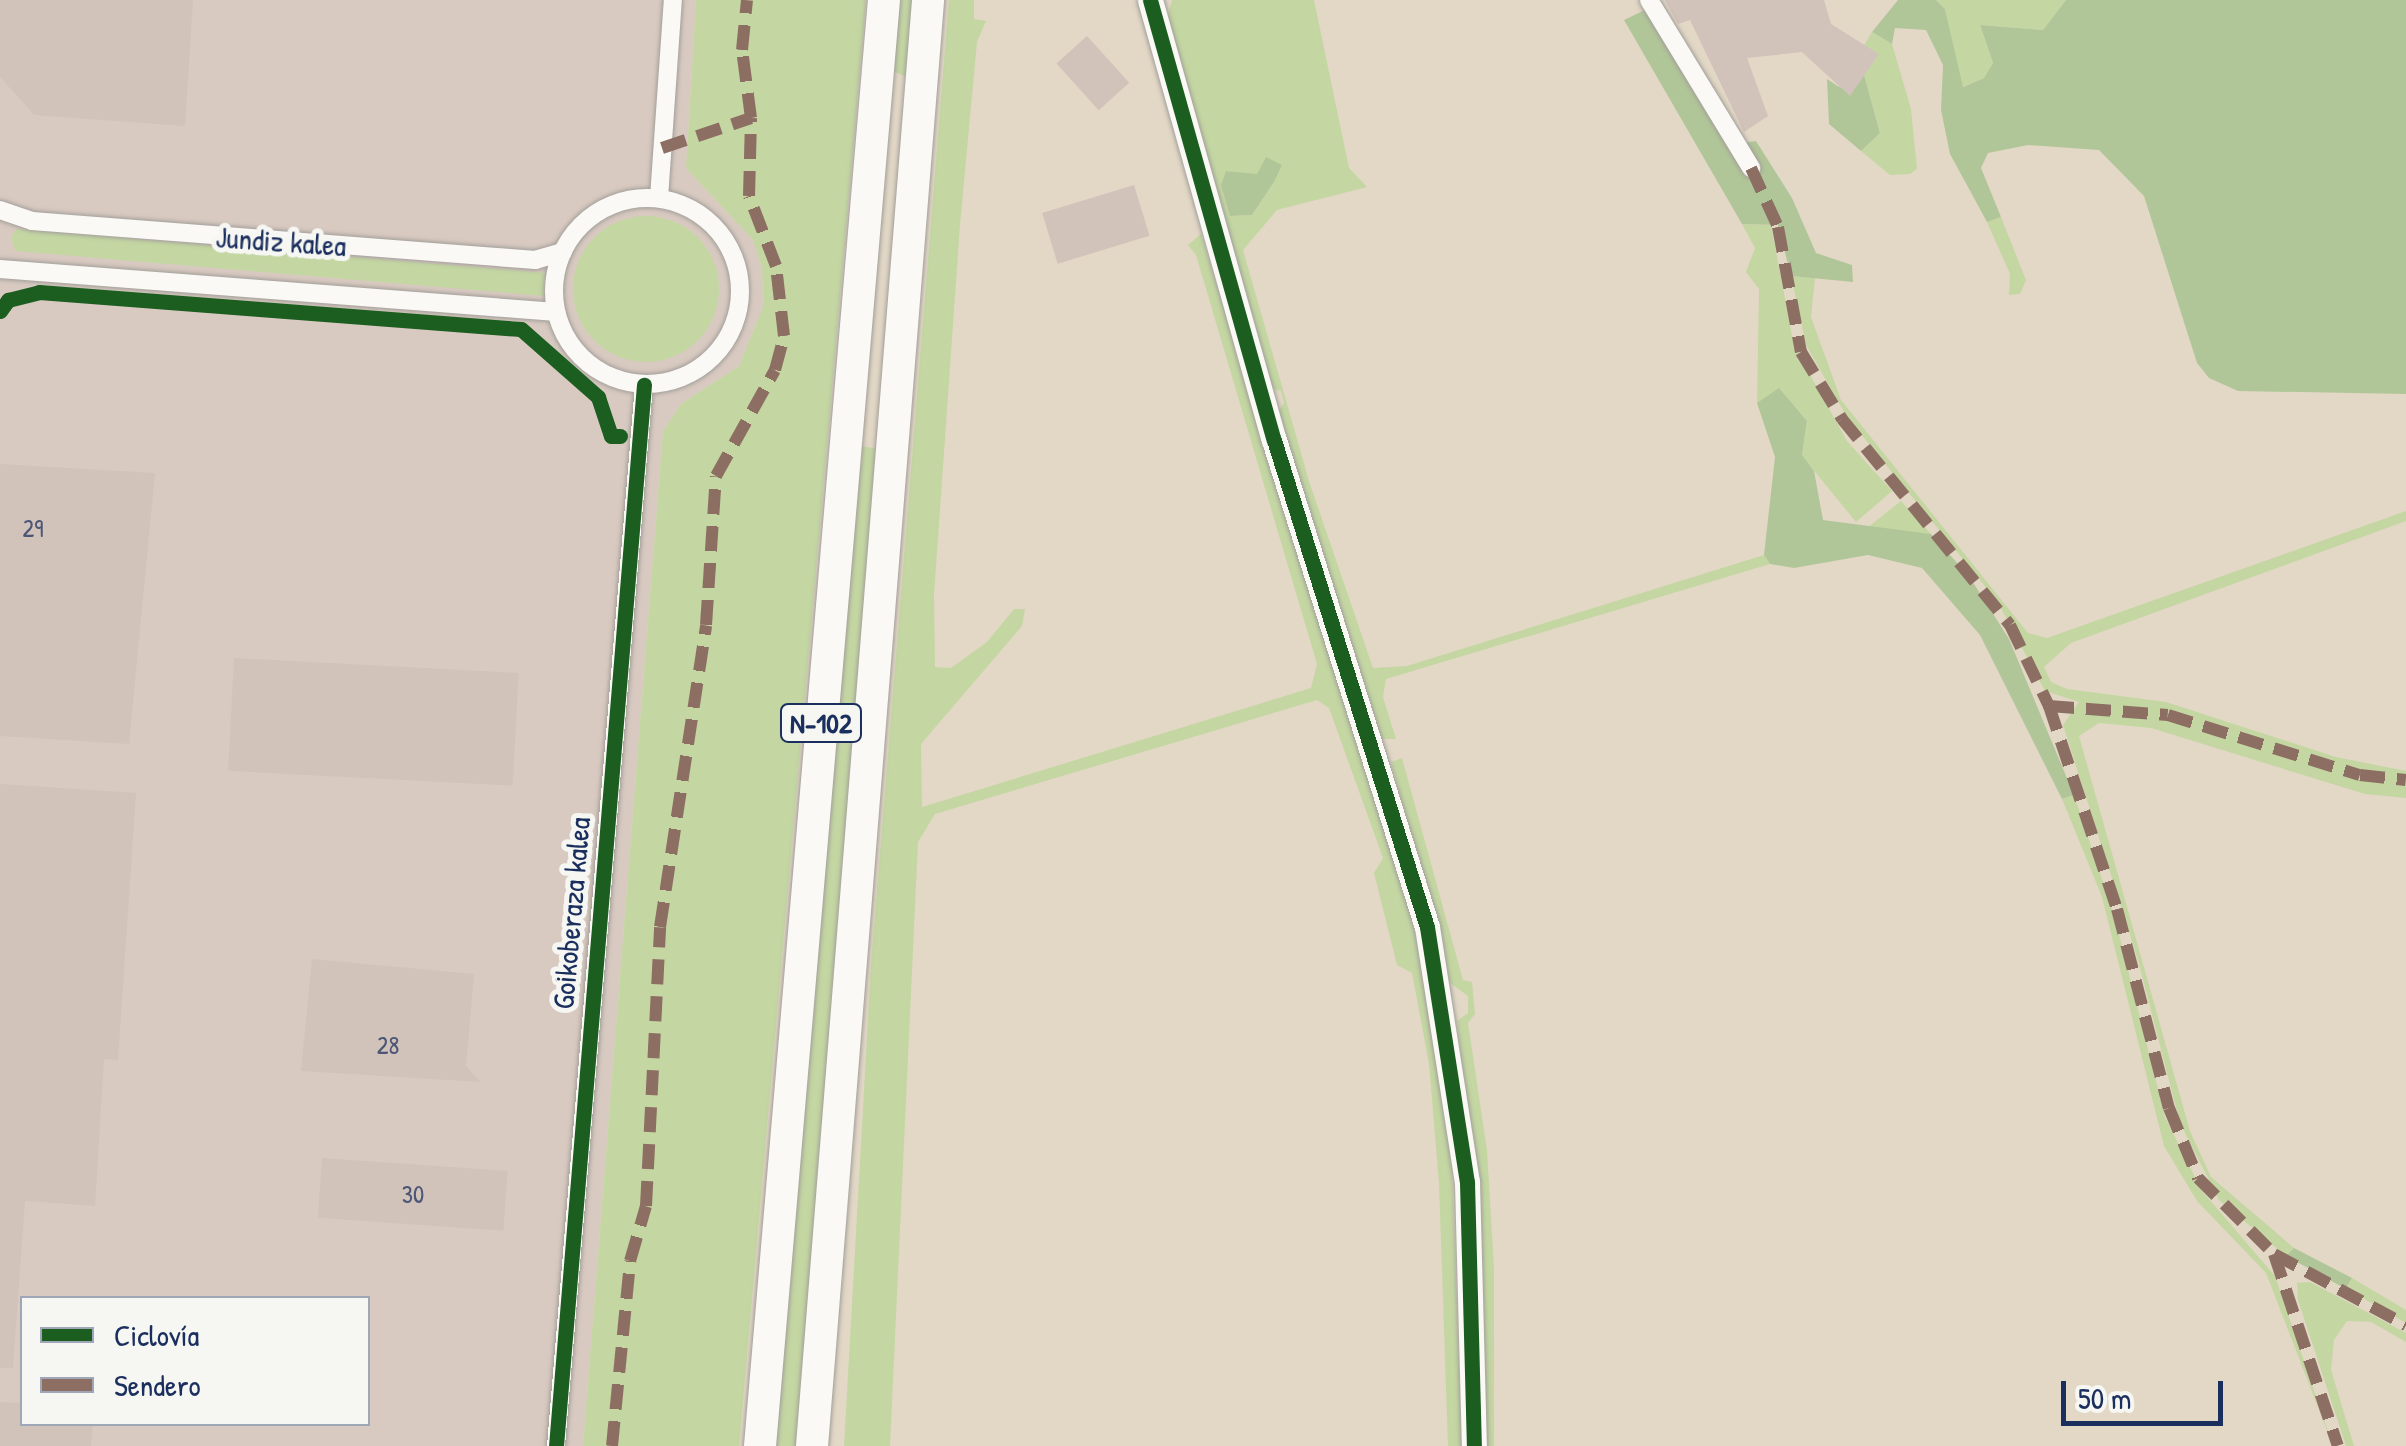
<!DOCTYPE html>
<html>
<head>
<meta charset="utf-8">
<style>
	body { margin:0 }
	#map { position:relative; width:2406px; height:1446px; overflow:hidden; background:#e3d8c6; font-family:"Patrick Hand",sans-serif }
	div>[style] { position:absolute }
	.industrial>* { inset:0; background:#d9cac1 }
	.green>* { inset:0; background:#c4d7a2 }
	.round { border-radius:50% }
	.forest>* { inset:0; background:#b1c698 }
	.building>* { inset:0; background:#d1c2ba; transform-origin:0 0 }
	.roads { filter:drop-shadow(0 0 2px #a29f9a) drop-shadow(0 0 2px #a29f9a) }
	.street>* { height:18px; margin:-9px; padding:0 9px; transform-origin:9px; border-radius:9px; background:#fbf9f6 }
	.street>.ring { margin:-9px; padding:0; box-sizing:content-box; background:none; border:18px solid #fbf9f6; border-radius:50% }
	.secondary>* { height:25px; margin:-12.5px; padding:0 12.5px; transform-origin:12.5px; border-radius:12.5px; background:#fbf9f6 }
	.highway>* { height:32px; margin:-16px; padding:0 16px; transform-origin:16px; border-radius:16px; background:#fbf9f6 }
	.quiet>* { height:12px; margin-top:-6px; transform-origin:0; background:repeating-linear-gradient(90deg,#8d6e63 0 25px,transparent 0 37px) }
	.cycleway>* { height:15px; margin:-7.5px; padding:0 7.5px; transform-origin:7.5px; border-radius:7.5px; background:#1b5e20 }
	span { translate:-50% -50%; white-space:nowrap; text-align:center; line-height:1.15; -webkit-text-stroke:10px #f6f6f2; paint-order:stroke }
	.number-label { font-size:25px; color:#4c5676 }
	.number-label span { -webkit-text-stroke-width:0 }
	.shield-label span { padding:2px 8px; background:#f6f6f2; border:2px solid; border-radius:8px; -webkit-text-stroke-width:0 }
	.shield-label { font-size:28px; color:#1b2f5e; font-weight:700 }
	.street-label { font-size:30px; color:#1b2f5e }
	.legend { position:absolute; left:20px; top:1296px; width:350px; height:130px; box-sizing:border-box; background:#f6f6f2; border:2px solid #9ea6b7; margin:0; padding:12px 18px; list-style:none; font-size:30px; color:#1b2f5e }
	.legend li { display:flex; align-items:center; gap:20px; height:50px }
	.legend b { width:50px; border:2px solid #9ea6b7 }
	.scale { position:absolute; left:2061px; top:1381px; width:162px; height:45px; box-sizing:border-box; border:5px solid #1b2f5e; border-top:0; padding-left:12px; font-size:30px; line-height:35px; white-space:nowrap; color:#1b2f5e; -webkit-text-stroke:8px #f6f6f2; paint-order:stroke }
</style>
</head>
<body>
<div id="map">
	<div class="industrial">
		<div style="clip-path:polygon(evenodd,0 0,696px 0,686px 168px,753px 240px,762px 268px,763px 307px,739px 366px,681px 404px,663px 431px,583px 1446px,0 1446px,0 0,22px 1298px,368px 1298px,368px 1424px,22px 1424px,22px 1298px)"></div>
	</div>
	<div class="green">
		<div style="clip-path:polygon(696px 0,866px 0,739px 1446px,583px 1446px,663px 431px,681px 404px,739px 366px,763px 307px,762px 268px,753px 240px,686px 168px)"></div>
		<div style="clip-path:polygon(899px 0,914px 0,906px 77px,893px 71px)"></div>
		<div style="clip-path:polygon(949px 0,974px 0,974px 19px,986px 21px,977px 42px,960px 225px,934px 595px,935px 667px,951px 668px,987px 642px,1014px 609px,1025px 609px,1022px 626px,921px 744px,922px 807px,1311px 688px,1317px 664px,1196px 255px,1188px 245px,1201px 234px,1407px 897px,1429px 996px,1452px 1170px,1462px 1446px,1448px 1446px,1439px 1183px,1429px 1064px,1412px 973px,1397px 965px,1374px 873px,1383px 858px,1329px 708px,1317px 700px,935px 814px,918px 842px,890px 1446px,844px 1446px,871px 965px)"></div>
		<div style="clip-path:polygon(evenodd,1172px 0,1314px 0,1349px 168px,1367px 187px,1277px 210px,1243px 250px,1309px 481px,1373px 668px,1407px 666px,1764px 555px,1770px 564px,1386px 679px,1383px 697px,1396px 739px,1382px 739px,1276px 414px,1284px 403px,1281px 391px,1269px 388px,1167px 18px,1172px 0,1266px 158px,1274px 182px,1252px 215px,1230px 216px,1226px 171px,1257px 175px,1266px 158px)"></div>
		<div style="clip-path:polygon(1936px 0,2066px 0,2043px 30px,1980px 25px,1993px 63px,1984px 78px,1962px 87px,1945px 9px)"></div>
		<div style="clip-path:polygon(1872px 32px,1892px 44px,1911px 109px,1917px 169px,1910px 174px,1890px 175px,1861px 151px,1880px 133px,1864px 75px,1852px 66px)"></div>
		<div class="round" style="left:573px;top:216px;width:146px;height:146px"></div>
		<div style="clip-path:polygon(2001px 217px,2026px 280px,2020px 294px,2009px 295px,2010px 274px,1987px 222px)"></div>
		<div style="clip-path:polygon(1742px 224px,1771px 225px,1794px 346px,1847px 441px,1892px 491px,1856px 522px,1802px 456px,1807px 421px,1779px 389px,1757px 403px,1759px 289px,1746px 272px,1755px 248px)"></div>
		<div style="clip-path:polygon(17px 229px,546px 273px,544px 296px,15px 251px,11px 237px)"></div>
		<div style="clip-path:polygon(1791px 276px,1815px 278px,1811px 317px,1841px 400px,2028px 633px,2047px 638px,2406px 511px,2406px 521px,2071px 643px,2044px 667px,2051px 682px,2067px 689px,2166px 702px,2336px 757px,2406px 771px,2406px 798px,2365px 794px,2151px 728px,2099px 723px,2079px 736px,2190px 1131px,2211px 1177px,2294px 1248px,2286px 1256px,2219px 1200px,2180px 1123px,2138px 960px,2063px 725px,2079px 702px,2045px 691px,1997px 601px,1847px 417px,1806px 345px)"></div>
		<div style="clip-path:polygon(862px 446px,877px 449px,800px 1446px,775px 1446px)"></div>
		<div style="clip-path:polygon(1901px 501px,1931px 534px,1867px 528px)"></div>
		<div style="clip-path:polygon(1402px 758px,1463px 980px,1472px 982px,1475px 1014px,1468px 1023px,1487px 1150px,1494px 1267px,1494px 1446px,1485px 1446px,1479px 1218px,1457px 1021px,1468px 1013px,1468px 996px,1450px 983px,1391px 762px)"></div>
		<div style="clip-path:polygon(2074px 795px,2115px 918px,2165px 1117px,2202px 1191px,2275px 1276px,2333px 1446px,2266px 1273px,2197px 1201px,2164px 1146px,2102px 897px,2062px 799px)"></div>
		<div style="clip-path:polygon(2352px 1278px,2406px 1310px,2406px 1323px,2347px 1289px)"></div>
		<div style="clip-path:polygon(2310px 1282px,2406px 1333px,2406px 1342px,2371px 1322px,2347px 1321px,2334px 1340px,2331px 1370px,2354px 1446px,2346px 1446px,2298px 1300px,2297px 1283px)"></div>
	</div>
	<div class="forest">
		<div style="clip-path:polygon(1898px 0,1936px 0,1945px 9px,1963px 87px,1984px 78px,1993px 63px,1980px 25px,2043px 30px,2066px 0,2406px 0,2406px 394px,2238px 391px,2209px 378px,2197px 363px,2144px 196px,2099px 150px,2028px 145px,1988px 153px,1981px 168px,2001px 217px,1987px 222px,1950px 154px,1941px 110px,1943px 65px,1926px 30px,1895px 28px,1892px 44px,1872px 32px)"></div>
		<div style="clip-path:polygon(1647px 9px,1727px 145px,1756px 141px,1792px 198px,1816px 253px,1852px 265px,1853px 282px,1791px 276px,1778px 225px,1742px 224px,1624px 20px)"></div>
		<div style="clip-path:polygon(1852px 66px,1864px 75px,1880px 133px,1861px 151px,1829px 124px,1827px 79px,1839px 87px)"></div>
		<div style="clip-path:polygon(1266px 157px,1282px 165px,1274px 182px,1252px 215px,1230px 216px,1221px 185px,1226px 171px,1257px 174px)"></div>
		<div style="clip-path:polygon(1779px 388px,1807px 421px,1802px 455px,1814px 471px,1823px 520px,1931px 534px,1969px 576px,2009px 639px,2074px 795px,2062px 799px,1980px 635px,1922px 568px,1868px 555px,1794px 568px,1770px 564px,1764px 555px,1775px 457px,1757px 403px)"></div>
		<div style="clip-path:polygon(2294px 1248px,2352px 1278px,2346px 1289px,2286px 1256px)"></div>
	</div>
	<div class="building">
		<div style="clip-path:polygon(0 0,193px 0,185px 126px,34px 115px,0 77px)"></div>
		<div style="clip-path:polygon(1665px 0,1824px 0,1831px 24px,1879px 54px,1850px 96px,1802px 52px,1747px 58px,1768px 116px,1744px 132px,1690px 20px,1678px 24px)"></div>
		<div style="left:1087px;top:36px;width:63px;height:41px;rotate:48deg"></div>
		<div style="left:1134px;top:185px;width:53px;height:96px;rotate:73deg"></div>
		<div style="clip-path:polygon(0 464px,155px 473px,129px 744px,0 736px)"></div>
		<div style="left:234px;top:658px;width:285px;height:113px;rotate:3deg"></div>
		<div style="clip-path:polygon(0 784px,136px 793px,118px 1060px,104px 1059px,95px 1206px,25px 1201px,13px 1368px,0 1368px)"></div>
		<div style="clip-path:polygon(312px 959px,474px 974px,466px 1066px,481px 1082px,301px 1071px)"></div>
		<div style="left:322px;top:1158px;width:186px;height:60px;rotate:4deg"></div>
		<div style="clip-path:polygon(0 1402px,22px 1403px,22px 1424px,93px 1424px,91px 1446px,0 1446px)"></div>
	</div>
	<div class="roads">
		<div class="street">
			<div style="left:1649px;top:0;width:197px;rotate:58.7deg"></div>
			<div style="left:659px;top:198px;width:198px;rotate:-86deg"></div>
			<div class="ring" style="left:554px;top:198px;width:168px;height:168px"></div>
			<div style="left:0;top:210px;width:34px;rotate:19deg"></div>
			<div style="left:32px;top:221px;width:505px;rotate:4.43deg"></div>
			<div style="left:535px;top:260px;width:29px;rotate:-16deg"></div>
			<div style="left:0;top:269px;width:558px;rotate:4.42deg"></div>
			<div style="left:556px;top:1446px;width:1065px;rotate:-85.26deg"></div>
		</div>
		<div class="secondary">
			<div style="left:1150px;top:0;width:457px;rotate:74.3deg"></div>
			<div style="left:1274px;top:440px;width:510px;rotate:72.56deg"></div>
			<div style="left:1427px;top:927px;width:258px;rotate:81.1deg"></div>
			<div style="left:1467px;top:1182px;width:264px;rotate:88.5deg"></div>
		</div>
		<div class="highway">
			<div style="left:760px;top:1446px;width:1451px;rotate:-85.1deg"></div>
			<div style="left:812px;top:1446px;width:1451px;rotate:-85.41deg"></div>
		</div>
	</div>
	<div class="quiet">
		<div style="left:662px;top:148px;width:94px;rotate:-18.6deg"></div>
		<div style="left:1751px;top:168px;width:65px;rotate:65.4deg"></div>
		<div style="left:1778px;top:227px;width:127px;rotate:79.6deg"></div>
		<div style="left:1801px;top:352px;width:79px;rotate:58.5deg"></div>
		<div style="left:1842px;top:419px;width:266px;rotate:50.8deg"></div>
		<div style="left:2010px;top:625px;width:90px;rotate:64.3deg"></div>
		<div style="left:2049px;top:706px;width:214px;rotate:71.5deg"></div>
		<div style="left:2117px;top:909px;width:206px;rotate:75.4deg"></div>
		<div style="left:2169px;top:1108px;width:76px;rotate:67.5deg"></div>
		<div style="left:2198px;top:1178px;width:107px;rotate:45deg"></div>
		<div style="left:2274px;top:1254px;width:202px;rotate:71.6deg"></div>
		<div style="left:2049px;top:706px;width:119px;rotate:4.3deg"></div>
		<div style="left:2168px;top:715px;width:201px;rotate:17.4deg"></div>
		<div style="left:2360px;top:775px;width:46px;rotate:6.2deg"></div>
		<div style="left:2274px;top:1254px;width:150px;rotate:28.3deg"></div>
		<div style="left:612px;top:1446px;width:186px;rotate:-84.4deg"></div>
		<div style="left:630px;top:1261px;width:57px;rotate:-73.8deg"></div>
		<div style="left:646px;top:1206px;width:279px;rotate:-87.1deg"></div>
		<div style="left:660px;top:927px;width:305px;rotate:-81.3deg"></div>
		<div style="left:706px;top:625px;width:149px;rotate:-86.2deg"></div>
		<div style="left:716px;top:476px;width:121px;rotate:-60.9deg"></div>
		<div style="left:775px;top:370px;width:35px;rotate:-75deg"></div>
		<div style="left:784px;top:336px;width:70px;rotate:-96.5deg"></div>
		<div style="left:776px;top:266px;width:75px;rotate:-111.1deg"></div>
		<div style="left:749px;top:196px;width:78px;rotate:-88.5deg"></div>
		<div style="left:751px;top:118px;width:69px;rotate:-97.5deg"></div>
		<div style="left:742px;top:50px;width:50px;rotate:-84.3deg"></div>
	</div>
	<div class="cycleway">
		<div style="left:1150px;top:0;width:457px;rotate:74.3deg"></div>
		<div style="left:1274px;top:440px;width:510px;rotate:72.56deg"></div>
		<div style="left:1427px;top:927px;width:258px;rotate:81.1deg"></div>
		<div style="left:1467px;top:1182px;width:264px;rotate:88.5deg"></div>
		<div style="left:0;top:311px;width:14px;rotate:-54deg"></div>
		<div style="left:8px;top:300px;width:32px;rotate:-14deg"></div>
		<div style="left:39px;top:292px;width:483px;rotate:4.4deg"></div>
		<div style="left:521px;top:329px;width:103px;rotate:41.4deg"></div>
		<div style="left:598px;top:397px;width:41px;rotate:71.6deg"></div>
		<div style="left:611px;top:436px;width:9px"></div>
		<div style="left:556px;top:1446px;width:1065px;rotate:-85.26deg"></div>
	</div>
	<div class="number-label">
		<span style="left:33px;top:528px">29</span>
		<span style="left:388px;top:1045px">28</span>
		<span style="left:413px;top:1194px">30</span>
	</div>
	<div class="shield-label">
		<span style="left:821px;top:723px">N-102</span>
	</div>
	<div class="street-label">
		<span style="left:281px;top:241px;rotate:4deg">Jundiz kalea</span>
		<span style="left:571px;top:913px;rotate:-85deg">Goikoberaza kalea</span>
	</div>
	<ul class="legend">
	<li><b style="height:12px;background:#1b5e20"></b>Ciclovía</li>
	<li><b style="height:12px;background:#8d6e63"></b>Sendero</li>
	</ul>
	<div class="scale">50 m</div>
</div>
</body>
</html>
